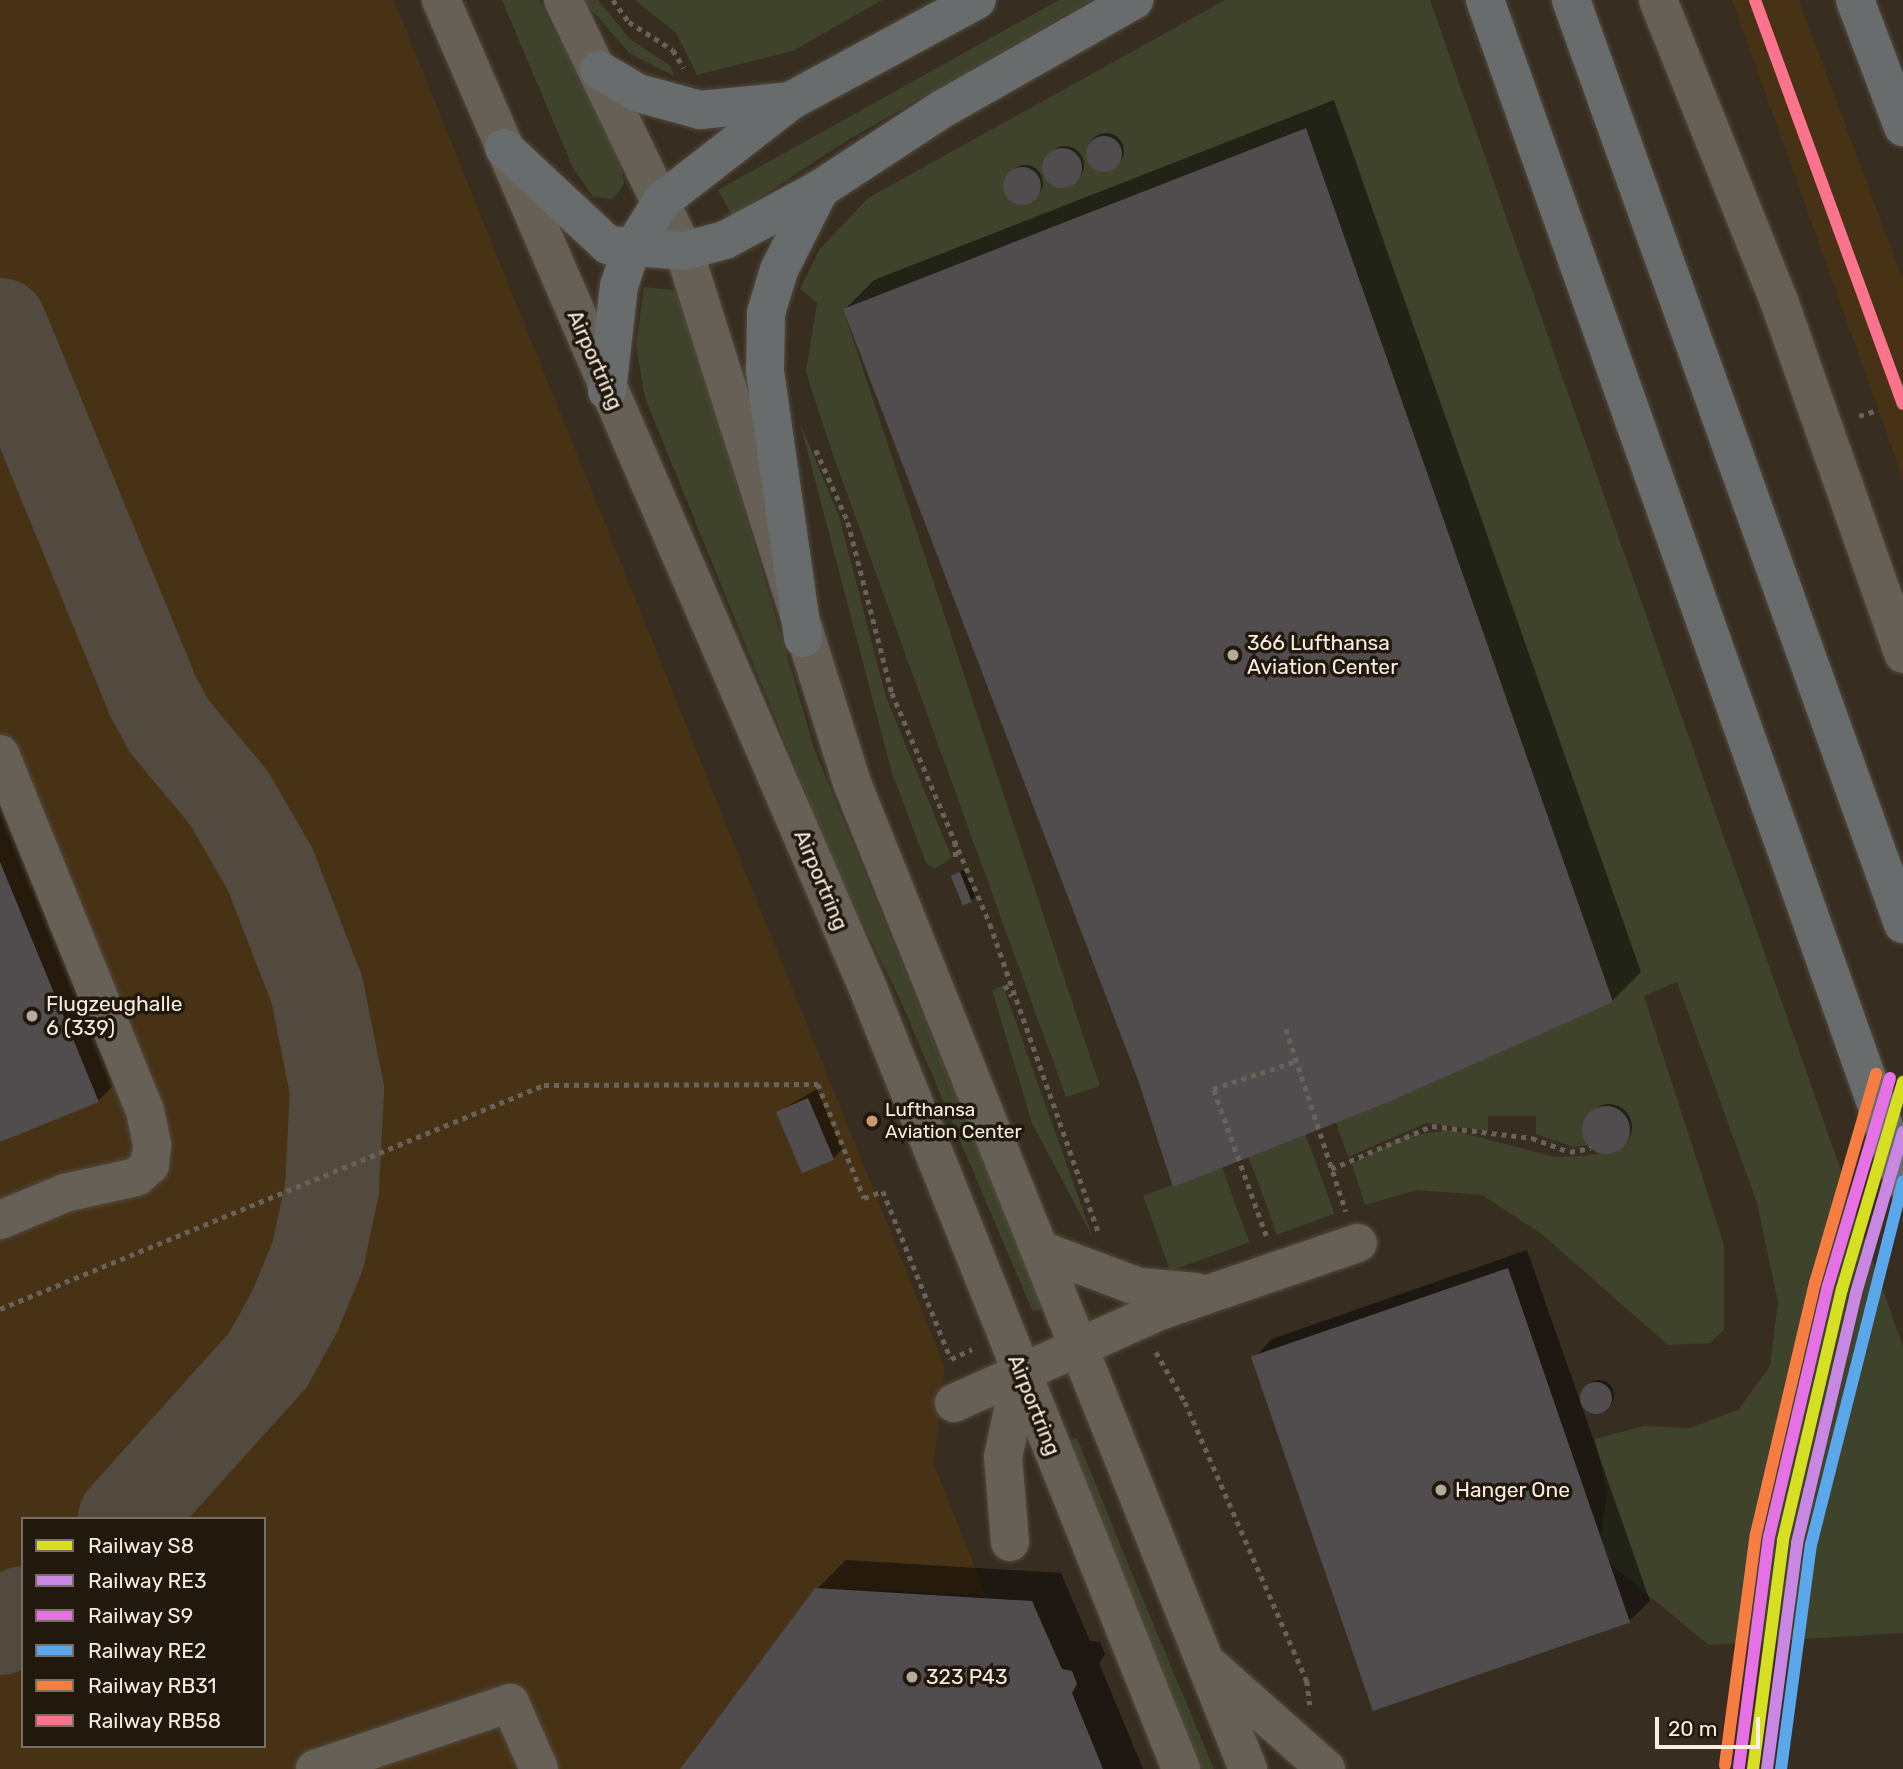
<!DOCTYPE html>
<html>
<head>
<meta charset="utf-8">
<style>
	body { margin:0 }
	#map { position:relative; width:1903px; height:1769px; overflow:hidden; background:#372d20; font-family:Rubik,sans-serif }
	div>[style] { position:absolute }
	.built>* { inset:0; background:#473216 }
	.green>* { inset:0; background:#3f432c; transform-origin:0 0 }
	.shadow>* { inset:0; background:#0007 }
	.round { border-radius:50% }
	.taxiway>* { height:94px; margin:-47px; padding:0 47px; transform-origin:47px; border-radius:47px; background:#524a3f }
	.building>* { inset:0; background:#514c4d; transform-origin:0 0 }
	.path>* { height:4.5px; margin-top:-2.25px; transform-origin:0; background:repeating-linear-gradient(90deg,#696259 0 5px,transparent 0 10px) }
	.roads { filter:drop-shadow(0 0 2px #52493e) drop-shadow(0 0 2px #52493e) }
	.minor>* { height:38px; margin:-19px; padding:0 19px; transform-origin:19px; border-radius:19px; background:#676057 }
	.highway>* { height:38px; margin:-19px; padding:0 19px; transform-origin:19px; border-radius:19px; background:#696c6c }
	.rail-1>* { height:12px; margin:-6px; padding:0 6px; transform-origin:6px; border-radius:6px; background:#d7df23 }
	.rail-2>* { height:12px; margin:-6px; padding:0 6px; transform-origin:6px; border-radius:6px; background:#c787e3 }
	.rail-3>* { height:12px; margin:-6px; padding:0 6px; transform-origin:6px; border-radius:6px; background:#e671e4 }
	.rail-4>* { height:12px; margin:-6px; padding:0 6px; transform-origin:6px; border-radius:6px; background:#5aa8eb }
	.rail-5>* { height:12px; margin:-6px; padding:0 6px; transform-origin:6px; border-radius:6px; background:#f77d43 }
	.rail-6>* { height:12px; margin:-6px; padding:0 6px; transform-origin:6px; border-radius:6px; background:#fc738d }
	.dots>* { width:19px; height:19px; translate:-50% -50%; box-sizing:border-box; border:4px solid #21180e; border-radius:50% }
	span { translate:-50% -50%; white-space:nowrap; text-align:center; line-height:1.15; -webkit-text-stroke:7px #21180e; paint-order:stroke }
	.bus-label { font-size:19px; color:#faeee0 }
	.left { translate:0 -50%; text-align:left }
	.street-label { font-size:21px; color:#faeee0 }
	.poi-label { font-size:21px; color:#faeee0 }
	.legend { position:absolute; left:21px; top:1517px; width:245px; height:231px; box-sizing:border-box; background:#21180e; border:2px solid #786e62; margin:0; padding:9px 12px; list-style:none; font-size:21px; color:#faeee0 }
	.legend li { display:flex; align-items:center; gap:14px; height:35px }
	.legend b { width:35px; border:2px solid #786e62 }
	.scale { position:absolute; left:1655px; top:1717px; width:105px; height:32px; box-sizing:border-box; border:4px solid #faeee0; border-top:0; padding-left:9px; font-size:21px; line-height:24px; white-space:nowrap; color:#faeee0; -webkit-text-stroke:5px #21180e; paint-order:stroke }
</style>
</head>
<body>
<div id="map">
	<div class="built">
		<div style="clip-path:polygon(evenodd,0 0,394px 0,945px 1367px,934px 1464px,986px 1595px,815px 1588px,680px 1769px,0 1769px,0 0,23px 1519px,264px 1519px,264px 1746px,23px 1746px,23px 1519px)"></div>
		<div style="clip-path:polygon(1732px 0,1799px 0,1903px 280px,1903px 479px)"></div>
	</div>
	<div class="green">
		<div style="clip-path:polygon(502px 0,539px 0,620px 159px,624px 184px,613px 199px,593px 197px,573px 168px)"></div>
		<div style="clip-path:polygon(583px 0,598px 0,630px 39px,671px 66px,674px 76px,629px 53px)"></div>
		<div style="clip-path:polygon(635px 0,882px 0,793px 51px,697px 75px,676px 33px)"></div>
		<div style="clip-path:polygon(1059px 0,1092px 0,848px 140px,732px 216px,718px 190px)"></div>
		<div style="clip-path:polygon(1225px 0,1430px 0,1903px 1347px,1903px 1633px,1709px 1645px,1598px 1554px,1607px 1493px,1595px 1439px,1644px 1426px,1690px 1428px,1738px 1410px,1770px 1366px,1778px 1302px,1757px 1203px,1677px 982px,1644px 996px,1724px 1245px,1724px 1330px,1710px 1343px,1668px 1345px,1543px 1235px,1482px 1195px,1417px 1190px,1365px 1205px,1352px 1164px,1404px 1136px,1451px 1130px,1555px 1157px,1583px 1156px,1616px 1151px,1630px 1127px,1623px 1112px,1600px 1106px,1583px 1124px,1588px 1145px,1574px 1147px,1536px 1134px,1536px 1116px,1488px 1116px,1488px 1131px,1426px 1123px,1348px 1157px,1336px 1122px,1613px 1002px,1305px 128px,843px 309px,1100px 1086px,1066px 1097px,832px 452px,806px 372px,817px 303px,800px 289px,819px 250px,868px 198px)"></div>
		<div style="clip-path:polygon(644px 287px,680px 291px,815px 751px,1042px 1306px,1038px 1311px,1032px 1310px,899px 997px,840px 877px,645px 398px,636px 345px)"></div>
		<div style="clip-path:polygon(800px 423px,839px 516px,886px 697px,952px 858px,935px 869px,926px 863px,892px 773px)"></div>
		<div style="clip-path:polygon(1003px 986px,1093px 1238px,1032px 1123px,992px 990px)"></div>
		<div style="left:1305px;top:1133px;width:86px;height:61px;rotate:70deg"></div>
		<div style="left:1222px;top:1167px;width:80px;height:84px;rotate:70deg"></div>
		<div style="clip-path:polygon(1077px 1438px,1129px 1566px,1214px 1769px,1194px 1769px,1064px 1443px)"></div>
	</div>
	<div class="shadow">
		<div style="clip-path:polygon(1334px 100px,1641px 972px,1612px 1001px,1140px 1081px,845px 309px,874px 280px)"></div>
		<div class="round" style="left:1088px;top:133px;width:36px;height:36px"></div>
		<div class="round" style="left:1046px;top:146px;width:38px;height:38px"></div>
		<div class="round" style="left:1007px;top:165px;width:36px;height:36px"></div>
		<div style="clip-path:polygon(0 794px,118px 1081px,98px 1101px,0 1141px)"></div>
		<div style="clip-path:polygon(964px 869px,975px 896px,971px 901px,953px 877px)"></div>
		<div style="clip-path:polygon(817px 1089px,842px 1149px,833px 1159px,778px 1112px)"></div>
		<div class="round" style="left:1586px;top:1104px;width:46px;height:46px"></div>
		<div style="clip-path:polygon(1527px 1250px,1650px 1601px,1630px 1620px,1253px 1359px,1272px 1339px)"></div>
		<div class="round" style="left:1584px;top:1380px;width:30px;height:30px"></div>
		<div style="clip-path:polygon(846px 1560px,1061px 1573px,1090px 1641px,1100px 1642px,1105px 1654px,1099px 1663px,1143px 1769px,682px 1769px,817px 1589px)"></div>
	</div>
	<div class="taxiway">
		<div style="left:0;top:325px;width:401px;rotate:67.6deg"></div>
		<div style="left:153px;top:696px;width:34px;rotate:62deg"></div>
		<div style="left:169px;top:726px;width:94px;rotate:50.2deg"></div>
		<div style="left:229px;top:798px;width:82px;rotate:60deg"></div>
		<div style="left:270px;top:869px;width:130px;rotate:68.8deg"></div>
		<div style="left:317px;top:990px;width:102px;rotate:78.7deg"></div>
		<div style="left:337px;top:1090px;width:99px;rotate:92.9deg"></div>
		<div style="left:332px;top:1189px;width:67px;rotate:102deg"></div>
		<div style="left:318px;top:1255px;width:61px;rotate:112.3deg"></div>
		<div style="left:295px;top:1311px;width:56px;rotate:118.9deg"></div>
		<div style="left:268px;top:1360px;width:214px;rotate:132deg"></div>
		<div style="left:0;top:1628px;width:27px;rotate:-33deg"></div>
	</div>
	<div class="building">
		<div style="clip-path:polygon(1306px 128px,1613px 1002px,1386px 1103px,1173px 1187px,1138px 1080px,843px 309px)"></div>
		<div class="round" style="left:1086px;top:136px;width:36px;height:36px"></div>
		<div class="round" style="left:1042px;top:148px;width:40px;height:40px"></div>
		<div class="round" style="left:1003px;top:167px;width:38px;height:38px"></div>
		<div style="clip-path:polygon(0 862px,99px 1102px,0 1142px)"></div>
		<div style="left:960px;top:872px;width:32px;height:10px;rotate:68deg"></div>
		<div style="left:808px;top:1098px;width:67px;height:35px;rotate:67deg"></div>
		<div class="round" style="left:1582px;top:1106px;width:48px;height:48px"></div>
		<div style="left:1508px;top:1268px;width:375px;height:272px;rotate:71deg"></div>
		<div class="round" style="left:1580px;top:1382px;width:32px;height:32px"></div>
		<div style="clip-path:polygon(815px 1588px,1032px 1601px,1062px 1669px,1072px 1671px,1077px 1684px,1072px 1693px,1103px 1769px,680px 1769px)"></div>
	</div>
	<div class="path">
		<div style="left:613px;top:0;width:27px;rotate:54deg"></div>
		<div style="left:629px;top:22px;width:52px;rotate:32.5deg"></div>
		<div style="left:673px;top:50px;width:21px;rotate:59deg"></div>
		<div style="left:1859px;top:416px;width:20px;rotate:-18deg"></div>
		<div style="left:816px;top:450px;width:79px;rotate:66deg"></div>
		<div style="left:848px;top:522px;width:177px;rotate:75.6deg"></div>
		<div style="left:892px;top:693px;width:251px;rotate:67deg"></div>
		<div style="left:990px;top:924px;width:329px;rotate:70.6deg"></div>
		<div style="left:955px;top:842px;width:20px;rotate:87deg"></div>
		<div style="left:1005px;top:985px;width:13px;rotate:58deg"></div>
		<div style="left:1286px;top:1029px;width:192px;rotate:71.8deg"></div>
		<div style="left:1331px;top:1169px;width:110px;rotate:-23.1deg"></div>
		<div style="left:1432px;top:1126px;width:101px;rotate:6.8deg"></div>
		<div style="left:1532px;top:1138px;width:40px;rotate:20.2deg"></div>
		<div style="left:1570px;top:1152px;width:21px;rotate:-11deg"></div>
		<div style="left:1266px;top:1236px;width:156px;rotate:-109.8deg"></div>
		<div style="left:1213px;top:1089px;width:88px;rotate:-18.6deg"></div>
		<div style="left:0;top:1309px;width:588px;rotate:-22.38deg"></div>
		<div style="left:544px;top:1085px;width:274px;rotate:-0.2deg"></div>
		<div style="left:818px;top:1084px;width:123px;rotate:68deg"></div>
		<div style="left:864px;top:1198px;width:20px;rotate:-20deg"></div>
		<div style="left:883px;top:1191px;width:181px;rotate:68deg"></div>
		<div style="left:951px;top:1359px;width:23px;rotate:-25deg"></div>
		<div style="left:1156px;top:1352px;width:58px;rotate:59.9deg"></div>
		<div style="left:1185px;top:1402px;width:305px;rotate:66.4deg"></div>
		<div style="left:1307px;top:1681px;width:24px;rotate:83deg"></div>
	</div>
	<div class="roads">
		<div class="minor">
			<div style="left:441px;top:0;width:1074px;rotate:66.63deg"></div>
			<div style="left:867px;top:986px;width:844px;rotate:68.15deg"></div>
			<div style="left:563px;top:0;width:279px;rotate:64.3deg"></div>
			<div style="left:684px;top:251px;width:558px;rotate:72.47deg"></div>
			<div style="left:852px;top:783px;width:1063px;rotate:68.12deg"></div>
			<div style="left:1658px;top:0;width:324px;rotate:68.1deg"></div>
			<div style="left:1779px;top:301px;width:374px;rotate:70.6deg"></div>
			<div style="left:0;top:754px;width:385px;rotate:67.9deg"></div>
			<div style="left:145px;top:1111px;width:35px;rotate:78deg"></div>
			<div style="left:152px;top:1145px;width:20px;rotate:96deg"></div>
			<div style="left:150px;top:1165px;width:18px;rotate:139deg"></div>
			<div style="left:136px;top:1177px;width:73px;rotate:167.3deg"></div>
			<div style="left:65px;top:1193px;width:70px;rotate:157.4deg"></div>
			<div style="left:1043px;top:1251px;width:103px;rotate:20.6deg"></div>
			<div style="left:1139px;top:1287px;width:57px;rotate:5deg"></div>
			<div style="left:954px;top:1403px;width:228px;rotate:-24.1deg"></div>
			<div style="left:1162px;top:1310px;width:207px;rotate:-18.9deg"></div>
			<div style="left:1010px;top:1542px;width:85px;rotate:-94.7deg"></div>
			<div style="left:1003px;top:1457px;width:86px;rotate:-77.9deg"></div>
			<div style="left:1210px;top:1666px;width:155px;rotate:41.6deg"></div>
			<div style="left:315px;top:1769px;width:206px;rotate:-18.7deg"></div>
			<div style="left:510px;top:1703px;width:72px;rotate:66.3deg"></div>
		</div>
		<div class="highway">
			<div style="left:1485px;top:0;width:1252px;rotate:70.49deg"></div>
			<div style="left:1571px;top:0;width:982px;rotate:70.24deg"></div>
			<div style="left:1855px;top:0;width:136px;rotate:69.3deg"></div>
			<div style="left:599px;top:70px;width:45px;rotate:30.5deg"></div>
			<div style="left:638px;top:93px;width:64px;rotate:15.3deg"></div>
			<div style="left:700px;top:110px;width:90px;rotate:-5.7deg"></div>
			<div style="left:504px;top:148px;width:142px;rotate:43deg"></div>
			<div style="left:608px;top:245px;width:76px;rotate:4.5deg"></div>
			<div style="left:684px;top:251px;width:42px;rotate:-15deg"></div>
			<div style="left:725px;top:240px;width:108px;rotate:-28.2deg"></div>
			<div style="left:820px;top:189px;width:148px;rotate:-33.2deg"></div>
			<div style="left:944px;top:108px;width:219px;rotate:-29.6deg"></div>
			<div style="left:607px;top:391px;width:106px;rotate:-83.5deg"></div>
			<div style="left:619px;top:286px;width:38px;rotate:-72deg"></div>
			<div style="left:631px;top:250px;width:59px;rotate:-57.4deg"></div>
			<div style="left:663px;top:200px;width:163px;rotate:-37.8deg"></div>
			<div style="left:792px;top:100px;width:210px;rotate:-28.4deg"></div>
			<div style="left:803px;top:638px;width:270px;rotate:-98.1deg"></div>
			<div style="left:765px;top:371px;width:58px;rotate:-89deg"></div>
			<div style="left:766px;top:313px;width:45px;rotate:-73.2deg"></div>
			<div style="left:779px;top:270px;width:91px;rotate:-63.2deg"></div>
		</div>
	</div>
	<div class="rail-1">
		<div style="left:1753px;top:1769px;width:231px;rotate:-82.5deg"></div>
		<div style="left:1783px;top:1540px;width:258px;rotate:-76.8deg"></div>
		<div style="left:1842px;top:1289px;width:216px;rotate:-73.6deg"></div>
	</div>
	<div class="rail-2">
		<div style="left:1767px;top:1769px;width:228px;rotate:-82.4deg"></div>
		<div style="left:1797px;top:1543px;width:257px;rotate:-76.7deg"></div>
		<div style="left:1856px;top:1293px;width:168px;rotate:-73.7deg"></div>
	</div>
	<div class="rail-3">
		<div style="left:1739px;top:1767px;width:232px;rotate:-82.6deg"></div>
		<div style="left:1769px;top:1537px;width:258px;rotate:-76.8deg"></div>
		<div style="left:1828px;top:1286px;width:217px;rotate:-73.4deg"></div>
	</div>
	<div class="rail-4">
		<div style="left:1781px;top:1769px;width:226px;rotate:-82.4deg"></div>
		<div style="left:1811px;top:1545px;width:375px;rotate:-75.8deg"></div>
	</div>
	<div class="rail-5">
		<div style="left:1725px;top:1765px;width:233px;rotate:-82.4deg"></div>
		<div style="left:1756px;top:1534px;width:258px;rotate:-76.8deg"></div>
		<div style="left:1815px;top:1283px;width:218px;rotate:-73.7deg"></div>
	</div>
	<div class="rail-6">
		<div style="left:1755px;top:0;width:430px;rotate:69.9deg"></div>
	</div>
	<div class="dots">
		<div style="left:1233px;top:655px;background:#b6aa9d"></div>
		<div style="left:32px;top:1016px;background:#b6aa9d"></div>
		<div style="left:872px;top:1121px;background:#cd976f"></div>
		<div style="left:1441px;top:1490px;background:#b6aa9d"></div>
		<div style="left:912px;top:1677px;background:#b6aa9d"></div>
	</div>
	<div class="bus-label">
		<span class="left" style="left:885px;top:1121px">Lufthansa<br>Aviation Center</span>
	</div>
	<div class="street-label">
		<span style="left:595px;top:360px;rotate:66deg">Airportring</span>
		<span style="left:821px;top:880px;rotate:67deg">Airportring</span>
		<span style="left:1034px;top:1405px;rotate:68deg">Airportring</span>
	</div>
	<div class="poi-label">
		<span class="left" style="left:1247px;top:655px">366 Lufthansa<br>Aviation Center</span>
		<span class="left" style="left:46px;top:1016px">Flugzeughalle<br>6 (339)</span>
		<span class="left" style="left:1455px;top:1490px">Hanger One</span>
		<span class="left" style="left:926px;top:1677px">323 P43</span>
	</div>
	<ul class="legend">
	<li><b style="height:9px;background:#d7df23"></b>Railway S8</li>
	<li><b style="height:9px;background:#c787e3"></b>Railway RE3</li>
	<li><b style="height:9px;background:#e671e4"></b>Railway S9</li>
	<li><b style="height:9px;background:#5aa8eb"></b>Railway RE2</li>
	<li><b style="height:9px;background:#f77d43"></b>Railway RB31</li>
	<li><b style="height:9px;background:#fc738d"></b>Railway RB58</li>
	</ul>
	<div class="scale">20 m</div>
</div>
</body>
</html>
